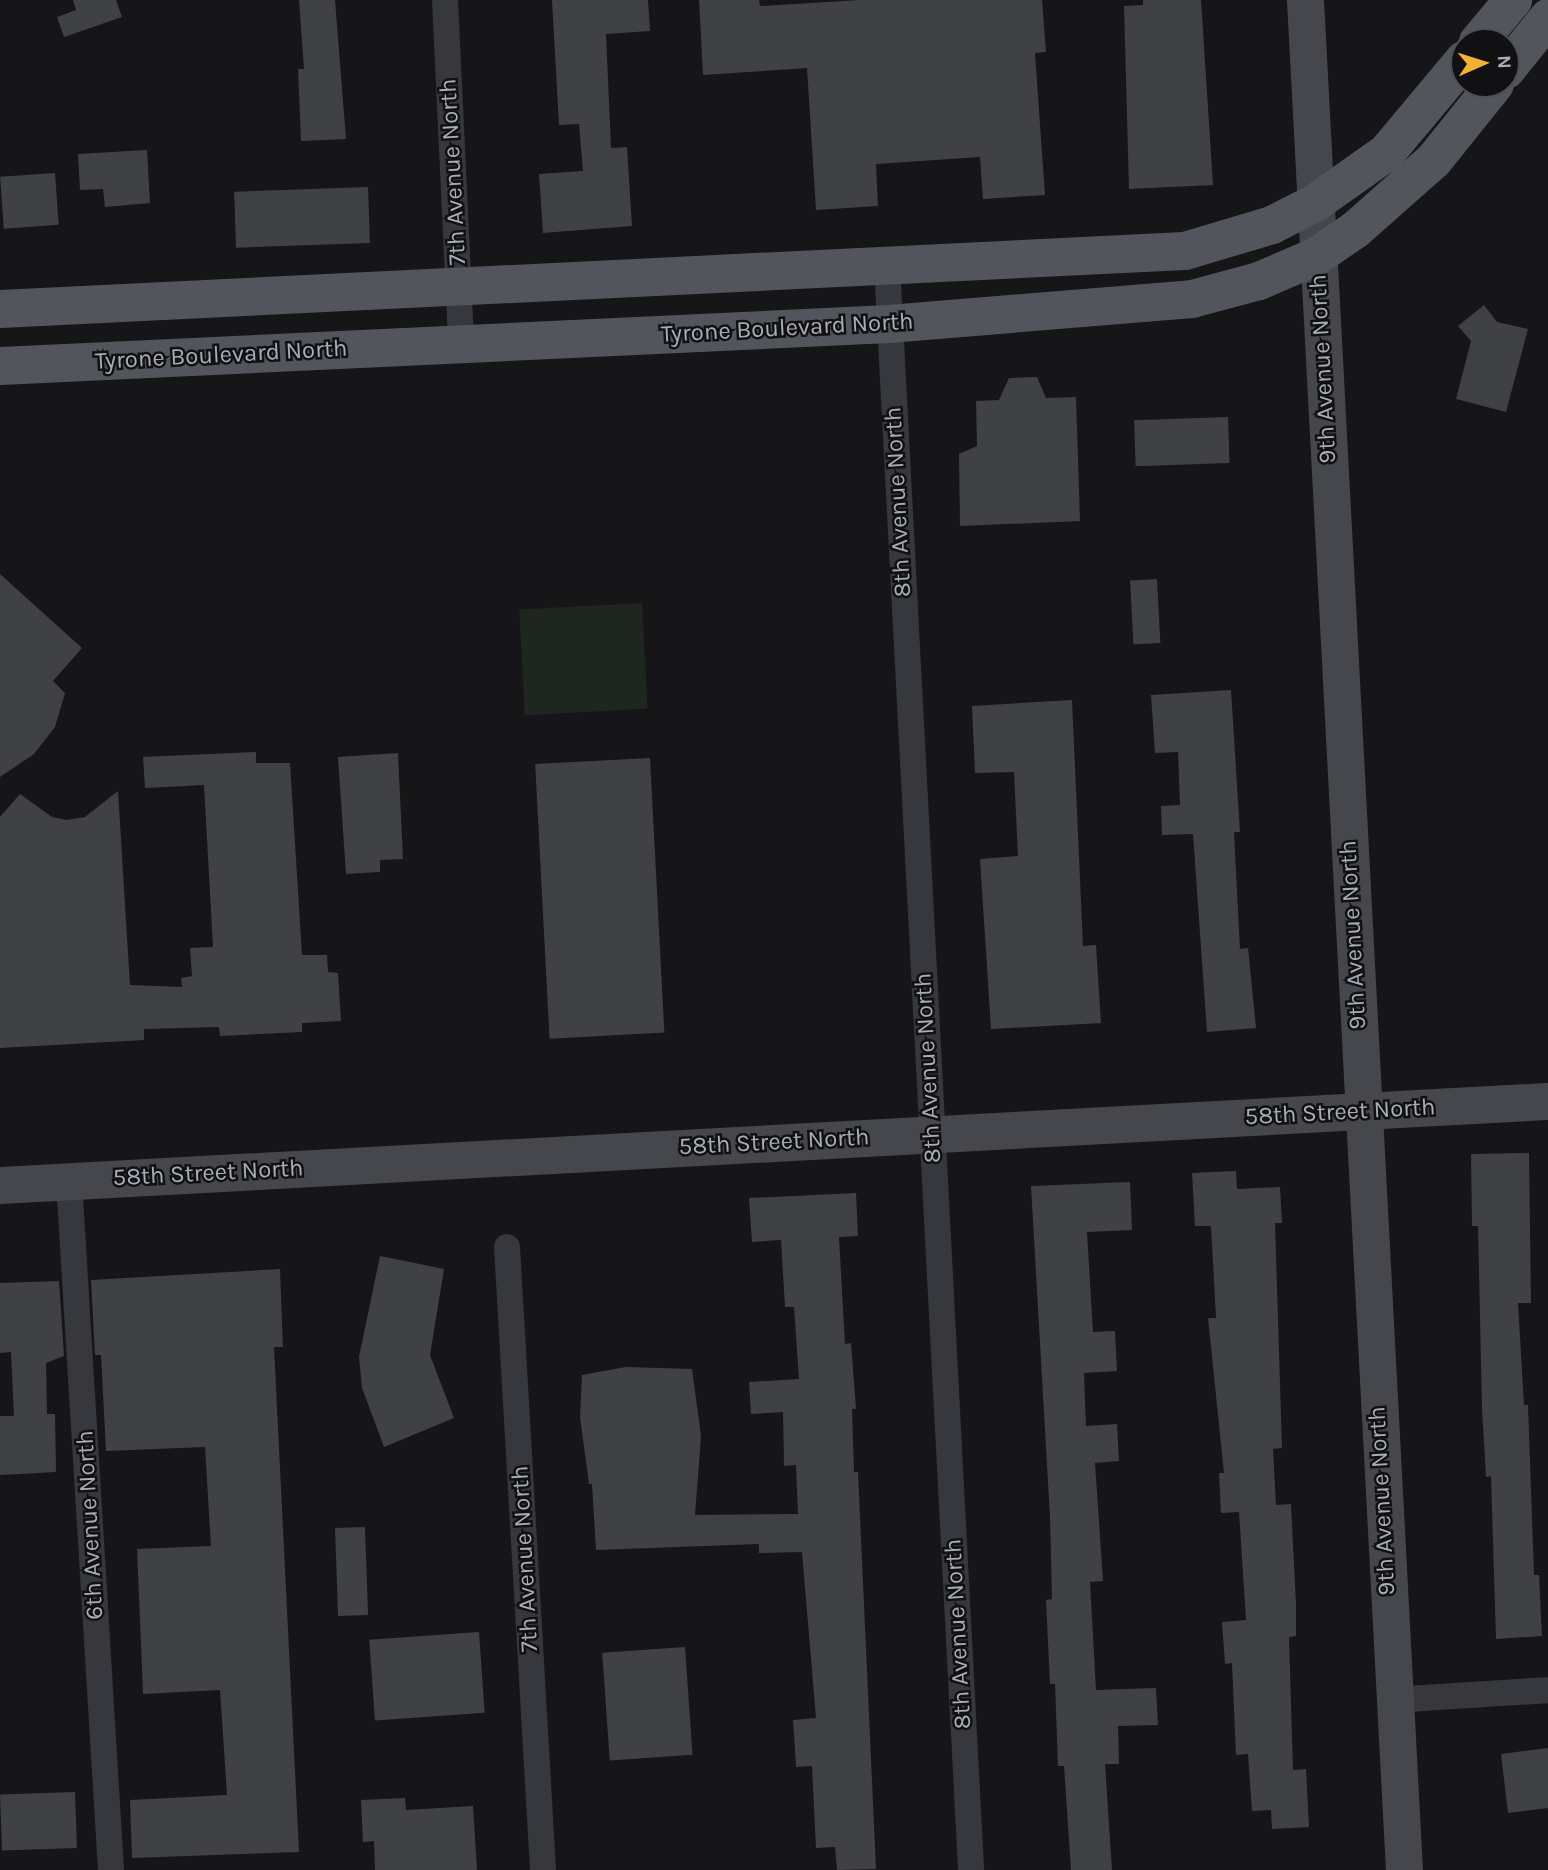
<!DOCTYPE html>
<html>
<head>
<meta charset="utf-8">
<style>
	body { margin:0 }
	#map { position:relative; width:1548px; height:1870px; overflow:hidden; background:#161618; font-family:Karla,sans-serif }
	div>[style] { position:absolute }
	.green>* { inset:0; background:#1e261f; transform-origin:0 0 }
	.building>* { inset:0; background:#404145; transform-origin:0 0 }
	.street>* { height:26px; margin:-13px; padding:0 13px; transform-origin:13px; border-radius:13px; background:#37383d }
	.secondary>* { height:37px; margin:-18.5px; padding:0 18.5px; transform-origin:18.5px; border-radius:18.5px; background:#45474d }
	.primary>* { height:38px; margin:-19px; padding:0 19px; transform-origin:19px; border-radius:19px; background:#53555c }
	span { translate:-50% -50%; white-space:nowrap; text-align:center; line-height:1.15; -webkit-text-stroke:5px #111113; paint-order:stroke }
	.street-label { font-size:24px; color:#a8adb8 }
	.north { position:absolute; left:1450px; top:28px; width:70px; height:70px; box-sizing:border-box; background:#111113; border:2px solid #4d4f55; border-radius:50%; rotate:87deg; font-size:19px; font-weight:700; line-height:28px; text-align:center; color:#a8adb8 }
	.north::after { content:''; display:block; margin:auto; width:24px; height:32px; background:#f2b134; clip-path:polygon(50% 0,100% 100%,50% 72%,0 100%) }
</style>
</head>
<body>
<div id="map">
	<div class="green">
		<div style="left:642px;top:603px;width:106px;height:123px;rotate:87deg"></div>
	</div>
	<div class="building">
		<div style="clip-path:polygon(73px 0,116px 0,122px 17px,64px 37px,57px 17px,76px 10px)"></div>
		<div style="clip-path:polygon(299px 0,335px 0,346px 139px,301px 141px,298px 69px,304px 69px)"></div>
		<div style="clip-path:polygon(552px 0,648px 0,650px 31px,606px 34px,611px 148px,627px 147px,632px 226px,543px 233px,539px 174px,583px 171px,579px 124px,559px 125px)"></div>
		<div style="clip-path:polygon(699px 0,759px 0,760px 6px,860px 0,1042px 0,1046px 52px,1035px 53px,1045px 195px,983px 199px,980px 157px,876px 164px,878px 206px,816px 210px,807px 68px,703px 75px)"></div>
		<div style="clip-path:polygon(1143px 0,1201px 0,1213px 185px,1129px 189px,1124px 6px,1143px 5px)"></div>
		<div style="clip-path:polygon(147px 150px,150px 203px,105px 207px,103px 189px,80px 190px,78px 154px)"></div>
		<div style="left:55px;top:173px;width:52px;height:55px;rotate:86deg"></div>
		<div style="left:368px;top:187px;width:56px;height:134px;rotate:88deg"></div>
		<div style="clip-path:polygon(1484px 305px,1497px 322px,1528px 329px,1506px 412px,1456px 399px,1471px 341px,1458px 326px)"></div>
		<div style="clip-path:polygon(1037px 377px,1046px 398px,1076px 397px,1080px 521px,960px 526px,959px 454px,977px 446px,976px 401px,999px 400px,1009px 378px)"></div>
		<div style="left:1228px;top:417px;width:46px;height:94px;rotate:88deg"></div>
		<div style="clip-path:polygon(0 574px,82px 648px,53px 681px,65px 693px,55px 727px,34px 754px,0 777px)"></div>
		<div style="left:1157px;top:579px;width:64px;height:27px;rotate:87deg"></div>
		<div style="clip-path:polygon(1231px 690px,1240px 832px,1234px 832px,1240px 949px,1248px 948px,1256px 1028px,1207px 1032px,1193px 834px,1162px 835px,1161px 806px,1180px 805px,1178px 752px,1155px 753px,1151px 695px)"></div>
		<div style="clip-path:polygon(1072px 700px,1083px 946px,1096px 945px,1101px 1023px,991px 1029px,980px 859px,1018px 856px,1014px 772px,975px 773px,972px 706px)"></div>
		<div style="clip-path:polygon(256px 752px,256px 763px,290px 763px,302px 955px,327px 955px,328px 972px,338px 973px,341px 1021px,302px 1023px,302px 1032px,220px 1036px,219px 1027px,144px 1029px,144px 1040px,0 1048px,0 817px,20px 794px,52px 817px,66px 820px,85px 817px,118px 791px,130px 985px,182px 987px,181px 978px,192px 976px,190px 948px,213px 947px,204px 785px,145px 788px,143px 757px)"></div>
		<div style="clip-path:polygon(398px 753px,403px 859px,380px 860px,380px 872px,346px 874px,338px 757px)"></div>
		<div style="left:650px;top:758px;width:275px;height:115px;rotate:87deg"></div>
		<div style="clip-path:polygon(1529px 1153px,1531px 1303px,1518px 1303px,1524px 1405px,1528px 1405px,1534px 1575px,1539px 1575px,1542px 1636px,1496px 1639px,1491px 1476px,1486px 1477px,1482px 1408px,1478px 1226px,1472px 1226px,1471px 1154px)"></div>
		<div style="clip-path:polygon(1236px 1171px,1237px 1189px,1280px 1187px,1282px 1223px,1275px 1223px,1282px 1448px,1273px 1449px,1276px 1505px,1291px 1504px,1296px 1604px,1296px 1636px,1289px 1637px,1293px 1770px,1306px 1769px,1309px 1827px,1272px 1829px,1271px 1810px,1252px 1811px,1248px 1754px,1236px 1755px,1232px 1663px,1225px 1664px,1222px 1622px,1246px 1620px,1239px 1512px,1221px 1513px,1219px 1473px,1224px 1473px,1208px 1318px,1216px 1318px,1211px 1226px,1195px 1226px,1192px 1173px)"></div>
		<div style="clip-path:polygon(1130px 1182px,1132px 1230px,1087px 1232px,1093px 1332px,1115px 1331px,1117px 1371px,1084px 1373px,1086px 1426px,1117px 1424px,1119px 1461px,1095px 1463px,1103px 1581px,1090px 1582px,1096px 1690px,1156px 1688px,1158px 1725px,1118px 1726px,1119px 1764px,1105px 1764px,1112px 1870px,1071px 1870px,1064px 1766px,1058px 1766px,1055px 1684px,1050px 1684px,1046px 1600px,1052px 1599px,1050px 1517px,1031px 1186px)"></div>
		<div style="clip-path:polygon(856px 1193px,858px 1236px,839px 1237px,845px 1344px,851px 1343px,856px 1409px,852px 1409px,854px 1472px,858px 1472px,876px 1869px,837px 1870px,835px 1847px,816px 1848px,812px 1766px,796px 1767px,793px 1720px,816px 1718px,802px 1552px,759px 1553px,759px 1544px,596px 1550px,592px 1484px,589px 1484px,580px 1417px,582px 1375px,626px 1367px,692px 1369px,701px 1436px,695px 1515px,798px 1514px,796px 1465px,784px 1466px,783px 1412px,751px 1414px,749px 1382px,799px 1379px,794px 1307px,785px 1307px,781px 1240px,752px 1242px,749px 1198px)"></div>
		<div style="clip-path:polygon(380px 1256px,444px 1269px,430px 1355px,454px 1418px,384px 1447px,362px 1388px,359px 1357px)"></div>
		<div style="clip-path:polygon(280px 1269px,283px 1347px,274px 1347px,299px 1852px,132px 1858px,130px 1800px,227px 1795px,220px 1690px,143px 1694px,137px 1549px,211px 1546px,205px 1447px,106px 1451px,101px 1355px,95px 1355px,91px 1280px)"></div>
		<div style="clip-path:polygon(59px 1281px,64px 1356px,46px 1363px,47px 1414px,55px 1414px,56px 1472px,0 1475px,0 1416px,14px 1416px,11px 1352px,0 1353px,0 1283px)"></div>
		<div style="left:365px;top:1527px;width:88px;height:30px;rotate:88deg"></div>
		<div style="left:479px;top:1632px;width:81px;height:110px;rotate:86deg"></div>
		<div style="left:685px;top:1647px;width:108px;height:83px;rotate:86deg"></div>
		<div style="clip-path:polygon(1548px 1748px,1548px 1808px,1508px 1813px,1501px 1754px)"></div>
		<div style="left:75px;top:1792px;width:56px;height:75px;rotate:88deg"></div>
		<div style="clip-path:polygon(405px 1798px,406px 1810px,473px 1806px,477px 1870px,375px 1870px,374px 1841px,363px 1842px,361px 1800px)"></div>
	</div>
	<div class="street">
		<div style="left:445px;top:0;width:344px;rotate:87.3deg"></div>
		<div style="left:887px;top:265px;width:1607px;rotate:87deg"></div>
		<div style="left:69px;top:1181px;width:690px;rotate:86.51deg"></div>
		<div style="left:507px;top:1247px;width:624px;rotate:86.69deg"></div>
		<div style="left:1391px;top:1700px;width:157px;rotate:-3.6deg"></div>
	</div>
	<div class="secondary">
		<div style="left:1305px;top:0;width:1873px;rotate:86.97deg"></div>
		<div style="left:0;top:1185px;width:1550px;rotate:-3.11deg"></div>
	</div>
	<div class="primary">
		<div style="left:1478px;top:42px;width:55px;rotate:-50.2deg"></div>
		<div style="left:1506px;top:70px;width:67px;rotate:-51.1deg"></div>
		<div style="left:0;top:309px;width:1186px;rotate:-2.8deg"></div>
		<div style="left:1185px;top:251px;width:91px;rotate:-16.6deg"></div>
		<div style="left:1272px;top:225px;width:48px;rotate:-27.1deg"></div>
		<div style="left:1315px;top:203px;width:88px;rotate:-35.3deg"></div>
		<div style="left:1387px;top:152px;width:120px;rotate:-50.1deg"></div>
		<div style="left:0;top:366px;width:890px;rotate:-2.7deg"></div>
		<div style="left:889px;top:324px;width:304px;rotate:-4.7deg"></div>
		<div style="left:1192px;top:299px;width:69px;rotate:-15deg"></div>
		<div style="left:1259px;top:281px;width:63px;rotate:-23.3deg"></div>
		<div style="left:1317px;top:256px;width:46px;rotate:-34.4deg"></div>
		<div style="left:1355px;top:230px;width:106px;rotate:-41.5deg"></div>
		<div style="left:1434px;top:160px;width:97px;rotate:-51.2deg"></div>
	</div>
	<div class="street-label">
		<span style="left:453px;top:172px;rotate:-93deg">7th Avenue North</span>
		<span style="left:787px;top:328px;rotate:-3deg">Tyrone Boulevard North</span>
		<span style="left:221px;top:355px;rotate:-3deg">Tyrone Boulevard North</span>
		<span style="left:1323px;top:369px;rotate:-93deg">9th Avenue North</span>
		<span style="left:898px;top:502px;rotate:-93deg">8th Avenue North</span>
		<span style="left:1353px;top:935px;rotate:-93deg">9th Avenue North</span>
		<span style="left:928px;top:1068px;rotate:-93deg">8th Avenue North</span>
		<span style="left:1340px;top:1112px;rotate:-3deg">58th Street North</span>
		<span style="left:774px;top:1142px;rotate:-3deg">58th Street North</span>
		<span style="left:208px;top:1173px;rotate:-3deg">58th Street North</span>
		<span style="left:1382px;top:1501px;rotate:-93deg">9th Avenue North</span>
		<span style="left:90px;top:1525px;rotate:-93deg">6th Avenue North</span>
		<span style="left:525px;top:1559px;rotate:-93deg">7th Avenue North</span>
		<span style="left:958px;top:1634px;rotate:-93deg">8th Avenue North</span>
	</div>
	<div class="north">N</div>
</div>
</body>
</html>
